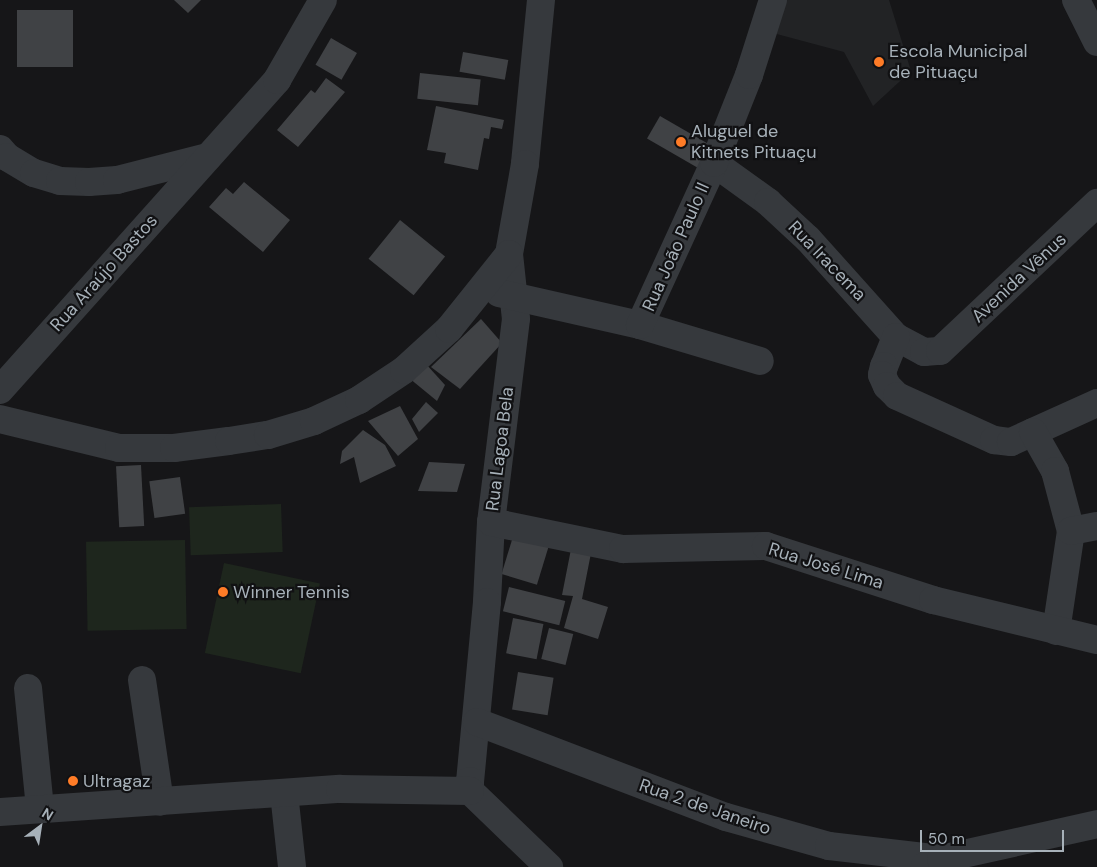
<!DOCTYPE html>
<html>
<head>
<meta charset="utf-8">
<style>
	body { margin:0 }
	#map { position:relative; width:1097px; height:867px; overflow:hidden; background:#161618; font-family:"DM Sans",sans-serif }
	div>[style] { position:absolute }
	.built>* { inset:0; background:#222325 }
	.green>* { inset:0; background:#1e261d; transform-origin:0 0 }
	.building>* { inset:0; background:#404245; transform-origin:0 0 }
	.minor>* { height:28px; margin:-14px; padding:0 14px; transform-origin:14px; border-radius:14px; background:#36393d }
	.dots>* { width:14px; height:14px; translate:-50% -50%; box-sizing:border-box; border:2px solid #111113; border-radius:50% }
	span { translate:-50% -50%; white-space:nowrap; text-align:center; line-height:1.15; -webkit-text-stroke:4.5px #111113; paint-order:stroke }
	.poi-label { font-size:18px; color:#a7b1b9 }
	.left { translate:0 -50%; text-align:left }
	.street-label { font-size:18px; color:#a7b1b9 }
	.north { position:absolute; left:15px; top:802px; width:50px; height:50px; -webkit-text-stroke:4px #111113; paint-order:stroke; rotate:31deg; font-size:14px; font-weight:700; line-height:20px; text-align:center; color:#a7b1b9 }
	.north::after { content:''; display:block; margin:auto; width:18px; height:22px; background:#a7b1b9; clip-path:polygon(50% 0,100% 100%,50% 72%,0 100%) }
	.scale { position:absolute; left:920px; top:830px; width:144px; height:22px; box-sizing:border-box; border:2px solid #a7b1b9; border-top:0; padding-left:6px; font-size:15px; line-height:18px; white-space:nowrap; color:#a7b1b9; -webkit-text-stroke:4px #111113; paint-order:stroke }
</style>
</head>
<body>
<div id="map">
	<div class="built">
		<div style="clip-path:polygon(782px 0,889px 0,911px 71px,873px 106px,844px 52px,773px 33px)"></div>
	</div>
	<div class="green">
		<div style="left:281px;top:504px;width:48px;height:92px;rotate:88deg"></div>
		<div style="left:185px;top:540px;width:89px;height:99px;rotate:89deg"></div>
		<div style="left:224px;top:563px;width:98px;height:92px;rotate:12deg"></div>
	</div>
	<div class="building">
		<div style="clip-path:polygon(174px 0,201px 0,188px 13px)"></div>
		<div style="left:17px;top:10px;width:56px;height:57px"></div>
		<div style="left:331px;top:38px;width:30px;height:31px;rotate:30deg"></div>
		<div style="left:463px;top:52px;width:46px;height:20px;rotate:10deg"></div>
		<div style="left:420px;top:73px;width:61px;height:26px;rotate:6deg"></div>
		<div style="clip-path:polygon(326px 78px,345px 92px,298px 147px,277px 130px,311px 90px,315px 93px)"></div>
		<div style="clip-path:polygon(436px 106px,504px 120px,502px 129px,491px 127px,489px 139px,484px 138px,478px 170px,444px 163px,446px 153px,427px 150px)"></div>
		<div style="left:660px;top:116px;width:61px;height:26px;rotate:30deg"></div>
		<div style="clip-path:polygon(244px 182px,290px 220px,263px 252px,209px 207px,226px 188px,233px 194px)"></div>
		<div style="left:400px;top:220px;width:58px;height:50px;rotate:39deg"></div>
		<div style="clip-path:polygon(481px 319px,502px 343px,460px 389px,431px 367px)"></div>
		<div style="clip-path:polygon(426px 364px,445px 385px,437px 401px,409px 378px)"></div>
		<div style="clip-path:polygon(426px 402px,438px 413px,419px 432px,412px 419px)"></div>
		<div style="clip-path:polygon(400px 406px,418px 439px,398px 456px,368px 421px)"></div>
		<div style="clip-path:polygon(363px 430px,385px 445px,396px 466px,360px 483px,354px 457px,340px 464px,342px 451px)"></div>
		<div style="clip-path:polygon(429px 462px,465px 464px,457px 492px,418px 491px)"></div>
		<div style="left:141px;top:465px;width:61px;height:25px;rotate:87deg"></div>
		<div style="left:180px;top:477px;width:37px;height:31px;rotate:82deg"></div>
		<div style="left:515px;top:530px;width:37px;height:46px;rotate:17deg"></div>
		<div style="clip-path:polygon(572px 544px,592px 548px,582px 599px,608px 607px,598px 639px,564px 628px,573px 596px,562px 595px)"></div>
		<div style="left:509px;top:587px;width:58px;height:25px;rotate:14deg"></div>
		<div style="left:513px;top:618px;width:31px;height:36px;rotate:11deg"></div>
		<div style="left:549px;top:628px;width:25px;height:32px;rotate:14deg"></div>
		<div style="left:518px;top:672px;width:36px;height:38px;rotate:9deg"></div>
	</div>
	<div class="minor">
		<div style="left:541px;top:0;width:165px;rotate:95.6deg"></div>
		<div style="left:525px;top:164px;width:91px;rotate:100.1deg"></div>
		<div style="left:509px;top:254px;width:65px;rotate:83.9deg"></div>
		<div style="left:516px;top:319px;width:205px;rotate:97deg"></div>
		<div style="left:491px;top:522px;width:80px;rotate:92.9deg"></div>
		<div style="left:487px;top:602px;width:180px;rotate:95.4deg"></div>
		<div style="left:470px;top:781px;width:10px;rotate:90deg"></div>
		<div style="left:470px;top:791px;width:110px;rotate:43.9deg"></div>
		<div style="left:1076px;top:0;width:47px;rotate:63.4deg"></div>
		<div style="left:0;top:149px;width:11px;rotate:49deg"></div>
		<div style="left:7px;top:157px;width:31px;rotate:31deg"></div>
		<div style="left:34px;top:173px;width:27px;rotate:17deg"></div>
		<div style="left:60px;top:181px;width:29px;rotate:2deg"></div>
		<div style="left:89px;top:182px;width:28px;rotate:-4deg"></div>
		<div style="left:117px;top:180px;width:94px;rotate:-14.2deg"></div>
		<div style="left:714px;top:163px;width:67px;rotate:35.8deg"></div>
		<div style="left:768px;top:202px;width:54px;rotate:42.8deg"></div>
		<div style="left:808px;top:239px;width:132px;rotate:48.1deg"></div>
		<div style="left:896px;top:337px;width:32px;rotate:28deg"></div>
		<div style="left:924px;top:352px;width:16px;rotate:-4deg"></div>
		<div style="left:940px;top:351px;width:216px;rotate:-43.3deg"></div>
		<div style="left:499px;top:293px;width:145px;rotate:12.8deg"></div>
		<div style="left:640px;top:325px;width:125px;rotate:16.7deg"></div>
		<div style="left:640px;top:325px;width:178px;rotate:-65.4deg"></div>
		<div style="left:714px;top:163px;width:95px;rotate:-68.3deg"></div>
		<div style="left:749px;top:75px;width:79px;rotate:-72.3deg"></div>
		<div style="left:896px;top:337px;width:31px;rotate:112deg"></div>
		<div style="left:884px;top:366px;width:9px;rotate:103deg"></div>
		<div style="left:882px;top:375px;width:12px;rotate:66deg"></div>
		<div style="left:887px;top:386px;width:14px;rotate:45deg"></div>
		<div style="left:897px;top:396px;width:107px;rotate:24.4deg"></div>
		<div style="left:994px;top:440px;width:17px;rotate:7deg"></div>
		<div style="left:1011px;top:442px;width:94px;rotate:-24.4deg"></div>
		<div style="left:0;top:390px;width:416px;rotate:-48.2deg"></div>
		<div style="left:277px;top:80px;width:92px;rotate:-60.1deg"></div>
		<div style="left:0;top:419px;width:122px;rotate:13.7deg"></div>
		<div style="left:119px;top:448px;width:55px"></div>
		<div style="left:174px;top:448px;width:55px;rotate:-7.3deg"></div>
		<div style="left:229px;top:441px;width:39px;rotate:-9deg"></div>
		<div style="left:268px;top:435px;width:48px;rotate:-16.9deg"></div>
		<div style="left:314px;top:421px;width:50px;rotate:-25deg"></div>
		<div style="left:359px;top:400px;width:54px;rotate:-33.7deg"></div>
		<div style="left:404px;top:370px;width:61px;rotate:-42.3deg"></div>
		<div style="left:449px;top:329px;width:96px;rotate:-51.3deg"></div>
		<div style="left:1033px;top:432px;width:45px;rotate:60.6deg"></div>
		<div style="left:1055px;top:471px;width:62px;rotate:75.1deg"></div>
		<div style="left:1071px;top:531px;width:101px;rotate:98.5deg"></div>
		<div style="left:491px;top:522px;width:135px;rotate:11.6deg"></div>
		<div style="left:623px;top:549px;width:143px;rotate:-1.2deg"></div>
		<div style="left:766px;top:546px;width:176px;rotate:17.9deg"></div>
		<div style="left:933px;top:600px;width:169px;rotate:13.7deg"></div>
		<div style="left:1071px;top:531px;width:26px;rotate:-11deg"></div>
		<div style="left:142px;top:680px;width:123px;rotate:81.6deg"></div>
		<div style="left:28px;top:688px;width:121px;rotate:84.3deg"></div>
		<div style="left:477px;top:722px;width:267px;rotate:20.9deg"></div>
		<div style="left:726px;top:817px;width:107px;rotate:15.7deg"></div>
		<div style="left:829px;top:846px;width:113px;rotate:6.6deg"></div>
		<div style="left:284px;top:793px;width:74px;rotate:83.8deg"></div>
		<div style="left:0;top:812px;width:341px;rotate:-3.9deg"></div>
		<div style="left:340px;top:789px;width:130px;rotate:0.9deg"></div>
		<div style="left:925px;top:866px;width:17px;rotate:-24deg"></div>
		<div style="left:941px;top:859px;width:160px;rotate:-12.6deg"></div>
	</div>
	<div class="dots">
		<div style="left:879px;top:62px;background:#ff7c27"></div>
		<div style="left:681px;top:142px;background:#ff7c27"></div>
		<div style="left:223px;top:592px;background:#ff7c27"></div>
		<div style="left:73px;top:781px;background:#ff7c27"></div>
	</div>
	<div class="poi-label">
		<span class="left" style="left:889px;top:62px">Escola Municipal<br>de Pituaçu</span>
		<span class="left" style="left:691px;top:142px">Aluguel de<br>Kitnets Pituaçu</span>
		<span class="left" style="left:233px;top:592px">Winner Tennis</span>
		<span class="left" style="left:83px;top:781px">Ultragaz</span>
	</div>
	<div class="street-label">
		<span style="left:676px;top:247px;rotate:-66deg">Rua João Paulo II</span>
		<span style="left:827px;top:261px;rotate:46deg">Rua Iracema</span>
		<span style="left:104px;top:273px;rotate:-48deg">Rua Araújo Bastos</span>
		<span style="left:1019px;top:278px;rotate:-43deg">Avenida Vênus</span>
		<span style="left:500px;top:449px;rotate:-83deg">Rua Lagoa Bela</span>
		<span style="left:826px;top:566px;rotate:17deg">Rua José Lima</span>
		<span style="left:705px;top:807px;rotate:19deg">Rua 2 de Janeiro</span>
	</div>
	<div class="north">N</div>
	<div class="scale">50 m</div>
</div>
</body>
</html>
